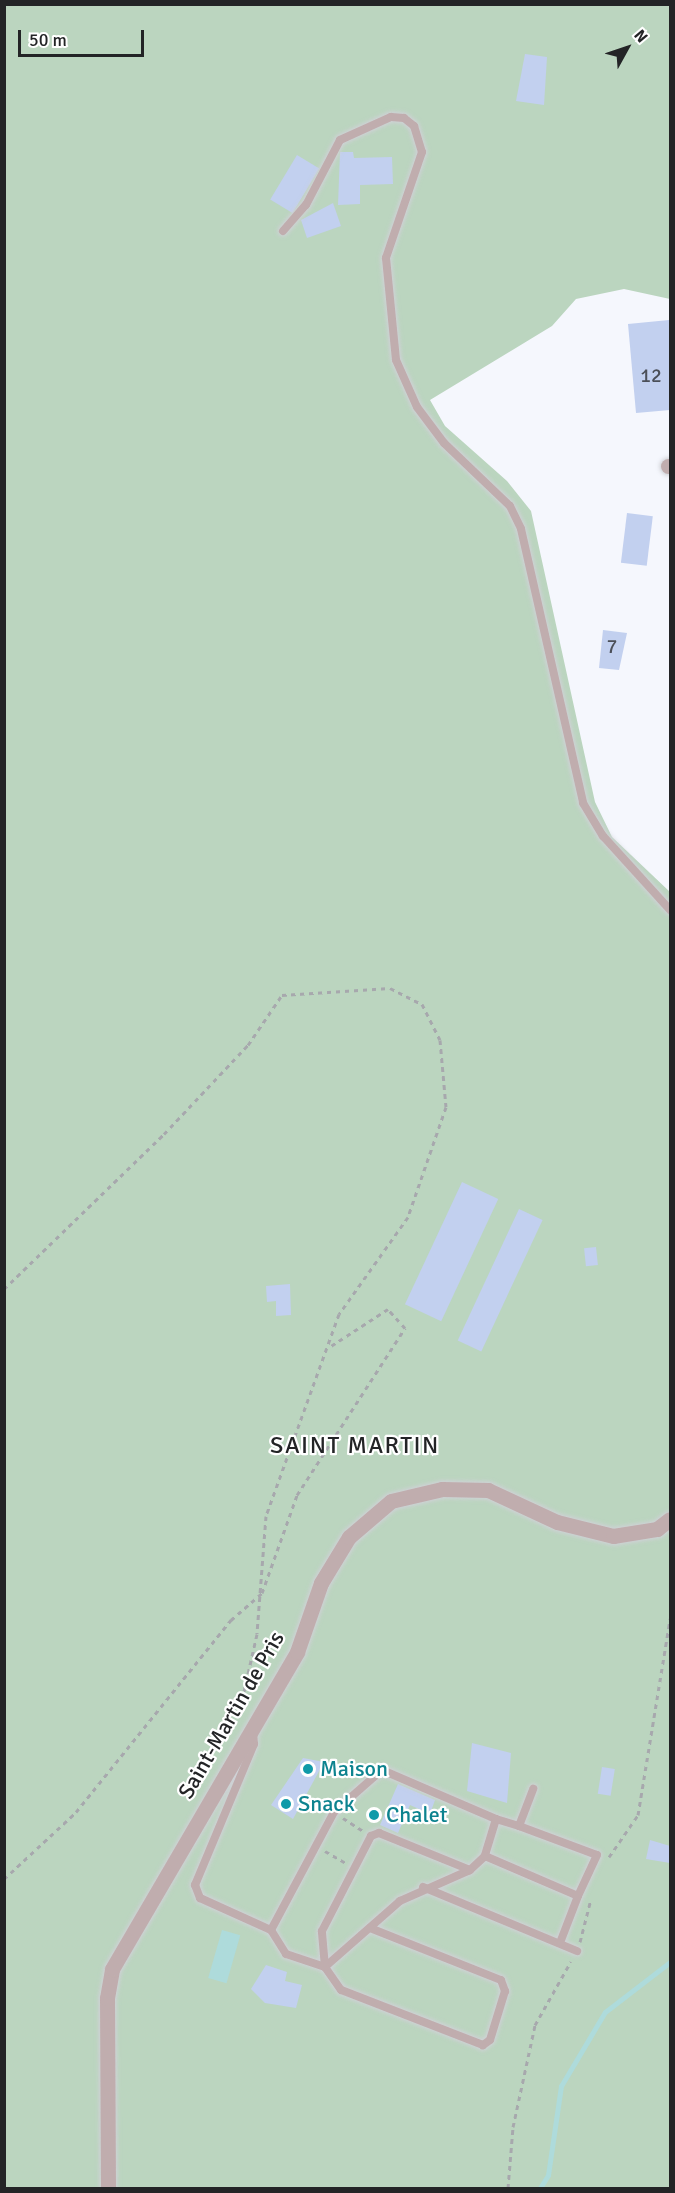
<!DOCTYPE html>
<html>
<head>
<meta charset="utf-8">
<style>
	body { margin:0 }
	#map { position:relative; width:675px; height:2193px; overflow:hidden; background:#f5f7fd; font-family:Signika,sans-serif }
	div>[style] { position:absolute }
	.green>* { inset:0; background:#bbd5bf }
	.water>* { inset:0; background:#aedbdb; transform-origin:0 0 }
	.stream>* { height:5px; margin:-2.5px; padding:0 2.5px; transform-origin:2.5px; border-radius:2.5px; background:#aedbdb }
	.building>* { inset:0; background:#c2d0ef; transform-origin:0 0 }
	.path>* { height:3px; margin-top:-1.5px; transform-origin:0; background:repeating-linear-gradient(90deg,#a7a8ad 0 4.5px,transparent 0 9px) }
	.roads { filter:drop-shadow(0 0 2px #cfd1d6) drop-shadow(0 0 2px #cfd1d6) }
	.lane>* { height:8px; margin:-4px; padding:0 4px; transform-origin:4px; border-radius:4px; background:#c0adae }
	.street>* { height:15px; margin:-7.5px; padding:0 7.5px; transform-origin:7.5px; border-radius:7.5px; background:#c0adae }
	.dots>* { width:16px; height:16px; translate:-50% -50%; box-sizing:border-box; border:3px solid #fff; border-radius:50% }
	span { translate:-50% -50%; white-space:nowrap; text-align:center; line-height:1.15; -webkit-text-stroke:4.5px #fff; paint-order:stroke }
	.number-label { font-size:20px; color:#4b4f58 }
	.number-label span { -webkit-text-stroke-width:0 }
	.street-label { font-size:22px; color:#232426 }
	.culture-label { font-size:22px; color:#0d838f }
	.left { translate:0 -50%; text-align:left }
	.neighbourhood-label { font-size:24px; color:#232426; letter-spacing:1.5px }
	.frame { position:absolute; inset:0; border:6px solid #232426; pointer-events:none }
	.north { position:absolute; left:597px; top:18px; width:60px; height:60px; -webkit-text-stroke:4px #fff; paint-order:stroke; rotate:50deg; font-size:16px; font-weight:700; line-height:24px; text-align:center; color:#232426 }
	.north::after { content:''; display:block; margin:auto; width:21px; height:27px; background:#232426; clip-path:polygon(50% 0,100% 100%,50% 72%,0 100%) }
	.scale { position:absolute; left:18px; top:30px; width:126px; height:27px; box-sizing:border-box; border:3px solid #232426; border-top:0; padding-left:8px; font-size:18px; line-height:21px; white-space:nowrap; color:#232426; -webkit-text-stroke:4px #fff; paint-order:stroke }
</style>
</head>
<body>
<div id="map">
	<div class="green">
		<div style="clip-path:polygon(5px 5px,670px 5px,670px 299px,624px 289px,576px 299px,552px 326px,430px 400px,445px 426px,507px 481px,531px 511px,595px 802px,612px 837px,670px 892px,670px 2188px,5px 2188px)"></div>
	</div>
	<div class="water">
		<div style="left:222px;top:1930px;width:19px;height:50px;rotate:16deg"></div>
	</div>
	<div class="stream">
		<div style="left:540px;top:2188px;width:15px;rotate:-58deg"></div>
		<div style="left:548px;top:2175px;width:90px;rotate:-81.7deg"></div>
		<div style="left:561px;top:2086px;width:86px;rotate:-59.3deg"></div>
		<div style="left:605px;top:2012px;width:82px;rotate:-37.6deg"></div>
	</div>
	<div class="building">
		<div style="clip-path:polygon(525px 54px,547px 57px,544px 105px,516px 101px)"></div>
		<div style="clip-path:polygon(340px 152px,353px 152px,354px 158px,392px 157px,393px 184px,360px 185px,360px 204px,338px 205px)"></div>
		<div style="left:297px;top:155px;width:26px;height:52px;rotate:31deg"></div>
		<div style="clip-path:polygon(333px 203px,341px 226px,307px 238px,301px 220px)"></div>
		<div style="clip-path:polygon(669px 320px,670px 410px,636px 413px,628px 324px)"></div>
		<div style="left:627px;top:513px;width:26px;height:50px;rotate:7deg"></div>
		<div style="clip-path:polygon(603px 630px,627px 633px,619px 670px,599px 668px)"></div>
		<div style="left:462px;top:1182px;width:40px;height:135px;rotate:25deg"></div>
		<div style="left:519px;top:1209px;width:26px;height:145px;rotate:25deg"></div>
		<div style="left:596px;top:1247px;width:18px;height:12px;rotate:84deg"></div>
		<div style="clip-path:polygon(290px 1284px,291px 1315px,276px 1316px,276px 1301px,267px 1302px,266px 1286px)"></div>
		<div style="clip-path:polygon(472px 1743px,511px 1753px,507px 1803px,467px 1791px)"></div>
		<div style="clip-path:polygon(303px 1758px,324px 1762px,293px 1819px,271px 1805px)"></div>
		<div style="left:602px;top:1767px;width:13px;height:27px;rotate:9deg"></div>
		<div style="clip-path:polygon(398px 1784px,435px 1800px,430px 1814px,410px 1805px,398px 1833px,380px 1825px)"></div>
		<div style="clip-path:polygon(650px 1840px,670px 1846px,670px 1863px,646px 1859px)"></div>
		<div style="clip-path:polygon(266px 1965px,287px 1972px,285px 1981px,302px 1985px,296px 2008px,265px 2003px,251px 1989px)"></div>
	</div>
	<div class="path">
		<div style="left:4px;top:1289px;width:223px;rotate:-44.1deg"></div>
		<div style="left:164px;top:1134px;width:122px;rotate:-46.7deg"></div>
		<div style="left:248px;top:1045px;width:60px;rotate:-55.8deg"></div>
		<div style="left:282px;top:995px;width:108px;rotate:-3.7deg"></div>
		<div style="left:390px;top:988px;width:36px;rotate:27deg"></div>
		<div style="left:422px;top:1004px;width:40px;rotate:63.4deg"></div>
		<div style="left:440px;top:1040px;width:67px;rotate:84.9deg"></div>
		<div style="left:446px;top:1107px;width:116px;rotate:109.1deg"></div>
		<div style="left:408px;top:1217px;width:119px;rotate:125.4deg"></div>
		<div style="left:339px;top:1314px;width:215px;rotate:109.9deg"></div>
		<div style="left:266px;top:1516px;width:118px;rotate:94.4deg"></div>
		<div style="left:257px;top:1634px;width:68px;rotate:102.8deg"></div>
		<div style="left:242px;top:1700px;width:8px;rotate:45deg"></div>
		<div style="left:343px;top:1818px;width:24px;rotate:33deg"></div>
		<div style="left:325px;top:1851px;width:24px;rotate:30deg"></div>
		<div style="left:609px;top:1857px;width:51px;rotate:-55.4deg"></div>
		<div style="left:638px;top:1815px;width:199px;rotate:-80.7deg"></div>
		<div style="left:4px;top:1879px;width:98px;rotate:-42.9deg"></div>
		<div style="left:76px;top:1812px;width:247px;rotate:-51.1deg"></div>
		<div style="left:231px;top:1620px;width:41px;rotate:-41.1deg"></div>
		<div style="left:262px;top:1593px;width:104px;rotate:-70.3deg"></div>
		<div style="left:297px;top:1495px;width:199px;rotate:-57.1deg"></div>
		<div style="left:405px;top:1328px;width:25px;rotate:-132deg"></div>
		<div style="left:388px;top:1309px;width:68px;rotate:147deg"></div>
		<div style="left:580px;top:1942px;width:44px;rotate:-75.7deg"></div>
		<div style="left:508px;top:2188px;width:61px;rotate:-85.3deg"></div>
		<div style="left:513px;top:2127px;width:104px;rotate:-77.8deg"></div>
		<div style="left:535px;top:2025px;width:73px;rotate:-60.6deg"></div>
	</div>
	<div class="roads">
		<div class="lane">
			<div style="left:283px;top:231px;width:35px;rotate:-49deg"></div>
			<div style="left:306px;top:205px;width:73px;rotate:-62.4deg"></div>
			<div style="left:340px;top:140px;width:56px;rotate:-24.3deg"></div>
			<div style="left:391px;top:117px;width:13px;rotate:4deg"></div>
			<div style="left:404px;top:118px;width:13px;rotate:39deg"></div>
			<div style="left:414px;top:126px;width:27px;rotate:73deg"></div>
			<div style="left:422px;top:152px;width:112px;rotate:108.8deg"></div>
			<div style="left:386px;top:258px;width:102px;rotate:84.4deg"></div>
			<div style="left:396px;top:360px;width:51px;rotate:65.9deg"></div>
			<div style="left:417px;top:407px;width:45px;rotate:53.1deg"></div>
			<div style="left:444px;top:443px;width:91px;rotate:43.7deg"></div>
			<div style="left:510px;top:506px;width:25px;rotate:64deg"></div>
			<div style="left:521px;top:529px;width:281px;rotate:77.2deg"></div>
			<div style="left:583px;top:803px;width:39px;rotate:59deg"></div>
			<div style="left:603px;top:836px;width:100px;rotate:47.8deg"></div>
			<div style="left:253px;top:1731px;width:13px;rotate:86deg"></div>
			<div style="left:254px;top:1744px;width:153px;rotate:112.7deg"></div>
			<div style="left:195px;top:1885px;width:14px;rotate:69deg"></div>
			<div style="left:200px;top:1898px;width:78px;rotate:24.3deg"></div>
			<div style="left:271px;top:1930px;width:134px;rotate:-61.9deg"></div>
			<div style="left:334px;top:1812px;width:64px;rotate:-41.2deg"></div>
			<div style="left:382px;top:1770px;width:124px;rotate:23.3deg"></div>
			<div style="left:496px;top:1819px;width:39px;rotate:107deg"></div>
			<div style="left:485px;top:1856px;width:21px;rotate:137deg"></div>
			<div style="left:470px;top:1870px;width:77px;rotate:156.1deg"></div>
			<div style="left:400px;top:1901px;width:100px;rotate:138.7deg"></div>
			<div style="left:325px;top:1967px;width:41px;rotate:-161.6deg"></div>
			<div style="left:286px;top:1954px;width:28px;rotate:-122deg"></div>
			<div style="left:496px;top:1819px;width:24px;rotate:17deg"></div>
			<div style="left:519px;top:1826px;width:40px;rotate:-69deg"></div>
			<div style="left:519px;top:1826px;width:83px;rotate:20.4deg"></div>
			<div style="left:597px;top:1855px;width:45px;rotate:114.9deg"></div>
			<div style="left:485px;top:1856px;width:101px;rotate:23.3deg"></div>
			<div style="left:578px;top:1896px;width:50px;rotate:111deg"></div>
			<div style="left:423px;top:1887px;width:167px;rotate:22.6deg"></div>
			<div style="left:370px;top:1928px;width:141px;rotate:21.7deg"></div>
			<div style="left:501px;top:1980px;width:12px;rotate:70deg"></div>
			<div style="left:505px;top:1991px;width:51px;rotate:107deg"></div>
			<div style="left:490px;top:2040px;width:9px;rotate:144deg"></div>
			<div style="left:483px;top:2045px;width:152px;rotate:-158.8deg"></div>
			<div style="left:341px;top:1990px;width:28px;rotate:-125deg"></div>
			<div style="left:325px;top:1967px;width:36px;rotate:-95deg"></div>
			<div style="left:322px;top:1931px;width:107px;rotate:-62.7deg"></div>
			<div style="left:371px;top:1836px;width:9px;rotate:-21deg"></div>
			<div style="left:379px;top:1833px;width:98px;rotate:22.1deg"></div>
		</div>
		<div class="street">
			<div style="left:668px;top:466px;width:2px"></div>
			<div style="left:108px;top:2188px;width:190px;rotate:-90.3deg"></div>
			<div style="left:107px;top:1998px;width:29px;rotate:-80deg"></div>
			<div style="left:112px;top:1969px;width:367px;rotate:-59.7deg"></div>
			<div style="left:297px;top:1652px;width:73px;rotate:-70.8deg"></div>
			<div style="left:321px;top:1583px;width:54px;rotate:-58.7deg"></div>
			<div style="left:349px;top:1537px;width:55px;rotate:-40.6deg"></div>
			<div style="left:391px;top:1501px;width:52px;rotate:-13.2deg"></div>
			<div style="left:442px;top:1489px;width:46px;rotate:1.2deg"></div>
			<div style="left:488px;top:1490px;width:76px;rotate:24.9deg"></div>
			<div style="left:557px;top:1522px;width:58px;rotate:14deg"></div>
			<div style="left:613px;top:1536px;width:45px;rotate:-9deg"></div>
			<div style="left:657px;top:1529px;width:16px;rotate:-38deg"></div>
		</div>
	</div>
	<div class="dots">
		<div style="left:308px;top:1769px;background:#0f9aa8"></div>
		<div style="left:286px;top:1804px;background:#0f9aa8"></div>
		<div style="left:374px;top:1815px;background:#0f9aa8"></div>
	</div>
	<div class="number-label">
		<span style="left:651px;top:375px">12</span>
		<span style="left:612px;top:646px">7</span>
	</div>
	<div class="street-label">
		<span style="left:231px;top:1715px;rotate:-60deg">Saint-Martin de Pris</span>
	</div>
	<div class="culture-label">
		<span class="left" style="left:320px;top:1769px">Maison</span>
		<span class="left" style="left:298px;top:1804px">Snack</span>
		<span class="left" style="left:386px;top:1815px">Chalet</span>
	</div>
	<div class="neighbourhood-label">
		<span style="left:355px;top:1446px">SAINT MARTIN</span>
	</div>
	<div class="frame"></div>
	<div class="north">N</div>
	<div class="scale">50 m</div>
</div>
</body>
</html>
